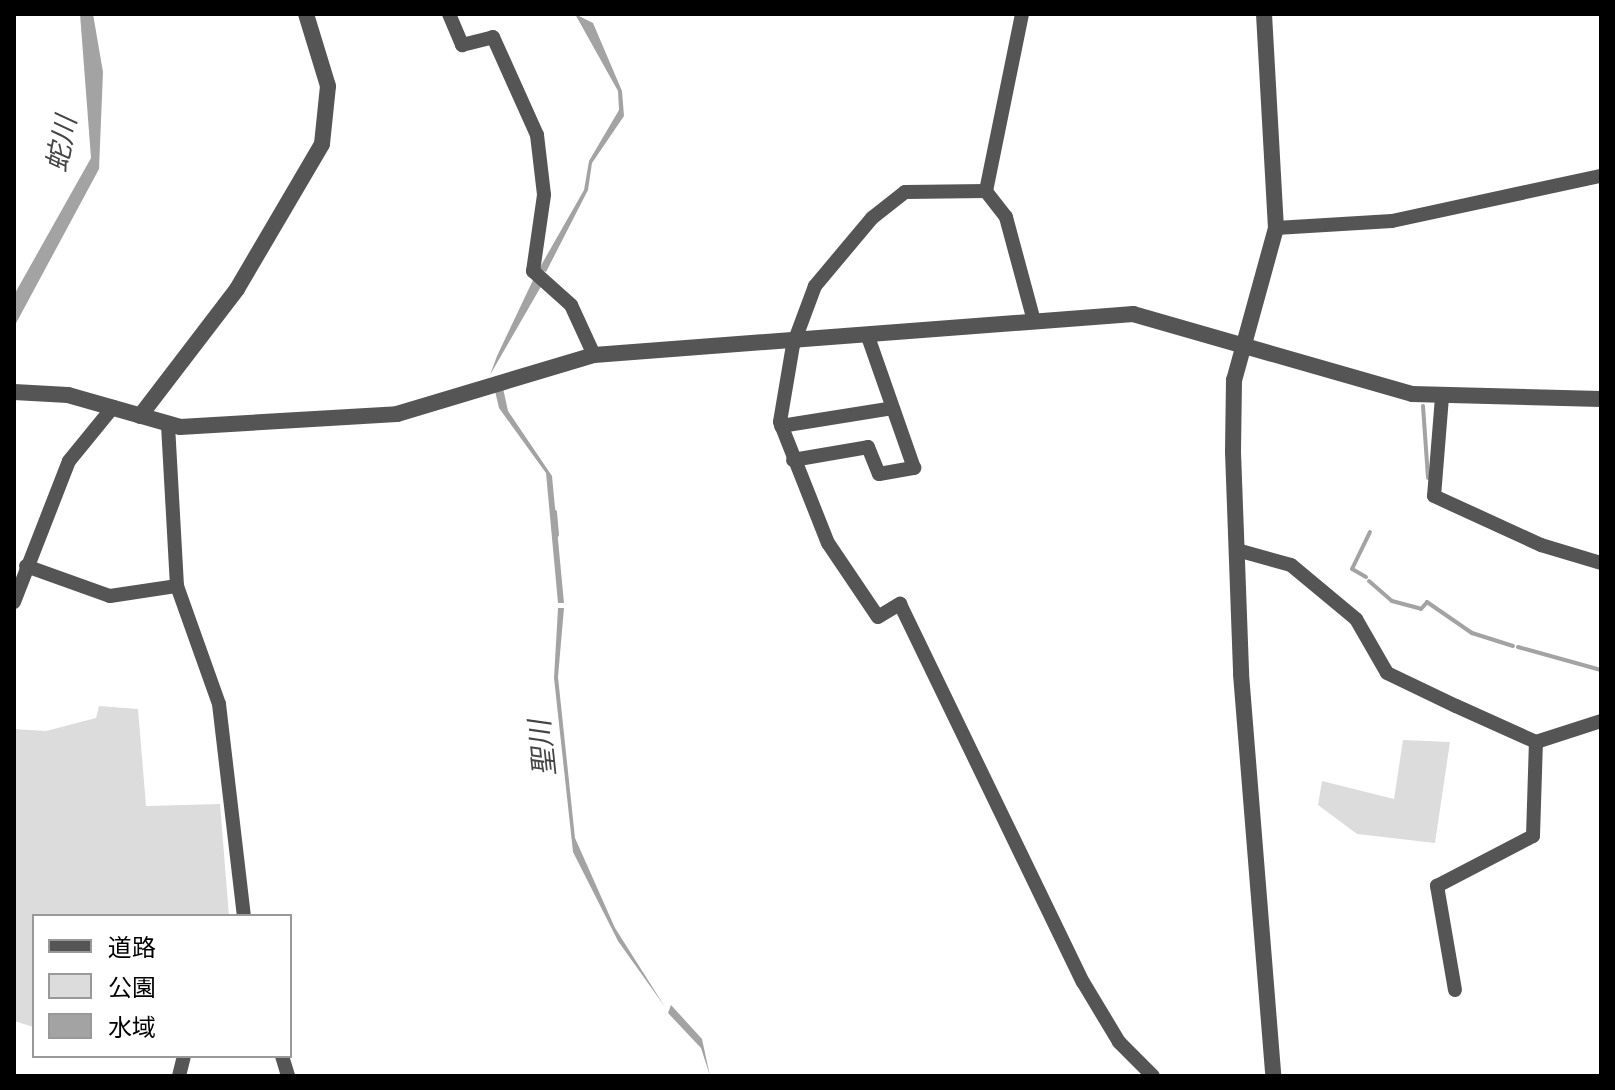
<!DOCTYPE html>
<html>
<head>
<meta charset="utf-8">
<style>
	body { margin:0 }
	#map { position:relative; width:1615px; height:1090px; overflow:hidden; background:#fff; font-family:Poppins,"Noto Sans JP",sans-serif }
	div>[style] { position:absolute }
	.green>* { inset:0; background:#dcdcdc }
	.water>* { inset:0; background:#a3a3a3 }
	.stream>* { height:4px; margin:-2px; padding:0 2px; transform-origin:2px; border-radius:2px; background:#a3a3a3 }
	.minor>* { height:14px; margin:-7px; padding:0 7px; transform-origin:7px; border-radius:7px; background:#555 }
	.tertiary>* { height:16px; margin:-8px; padding:0 8px; transform-origin:8px; border-radius:8px; background:#555 }
	span { translate:-50% -50%; white-space:nowrap; text-align:center; line-height:1.15; -webkit-text-stroke:6px #fff; paint-order:stroke }
	.water-label { font-size:28px; color:#444; font-style:italic }
	.frame { position:absolute; inset:0; border:16px solid #000; pointer-events:none }
	.legend { position:absolute; left:32px; top:914px; width:260px; height:144px; box-sizing:border-box; background:#fff; border:2px solid #999; margin:0; padding:10px 14px; list-style:none; font-size:24px; color:#000 }
	.legend li { display:flex; align-items:center; gap:16px; height:40px }
	.legend b { width:40px; border:2px solid #999 }
</style>
</head>
<body>
<div id="map">
	<div class="green">
		<div style="clip-path:polygon(99px 706px,138px 709px,146px 806px,220px 804px,229px 916px,34px 916px,34px 1027px,14px 1021px,14px 729px,46px 731px,96px 718px)"></div>
		<div style="clip-path:polygon(1403px 740px,1450px 742px,1435px 843px,1357px 834px,1318px 805px,1322px 781px,1394px 799px)"></div>
	</div>
	<div class="water">
		<div style="clip-path:polygon(80px 14px,93px 14px,103px 72px,99px 169px,14px 327px,14px 295px,91px 158px)"></div>
		<div style="clip-path:polygon(575px 14px,593px 23px,622px 91px,624px 116px,592px 163px,588px 190px,546px 272px,539px 269px,584px 190px,589px 161px,619px 110px,618px 91px)"></div>
		<div style="clip-path:polygon(534px 278px,543px 283px,490px 375px,497px 356px)"></div>
		<div style="clip-path:polygon(503px 388px,508px 411px,552px 476px,564px 603px,558px 603px,546px 473px,499px 408px,495px 391px)"></div>
		<div style="clip-path:polygon(558px 608px,564px 608px,558px 677px,575px 838px,615px 928px,665px 1007px,618px 941px,573px 852px,554px 678px)"></div>
		<div style="clip-path:polygon(671px 1005px,702px 1039px,710px 1076px,701px 1048px,668px 1013px)"></div>
	</div>
	<div class="stream">
		<div style="left:1423px;top:406px;width:72px;rotate:86deg"></div>
		<div style="left:555px;top:512px;width:23px;rotate:85deg"></div>
		<div style="left:1366px;top:577px;width:16px;rotate:-150deg"></div>
		<div style="left:1352px;top:569px;width:41px;rotate:-64.1deg"></div>
		<div style="left:1369px;top:581px;width:30px;rotate:41deg"></div>
		<div style="left:1392px;top:601px;width:30px;rotate:15deg"></div>
		<div style="left:1421px;top:609px;width:9px;rotate:-49deg"></div>
		<div style="left:1427px;top:602px;width:55px;rotate:34.6deg"></div>
		<div style="left:1472px;top:633px;width:43px;rotate:17.6deg"></div>
		<div style="left:1518px;top:647px;width:86px;rotate:15.5deg"></div>
	</div>
	<div class="minor">
		<div style="left:449px;top:14px;width:34px;rotate:67deg"></div>
		<div style="left:462px;top:45px;width:32px;rotate:-14deg"></div>
		<div style="left:493px;top:37px;width:107px;rotate:65.8deg"></div>
		<div style="left:537px;top:135px;width:60px;rotate:83.3deg"></div>
		<div style="left:544px;top:195px;width:77px;rotate:98.2deg"></div>
		<div style="left:533px;top:271px;width:51px;rotate:41.8deg"></div>
		<div style="left:571px;top:305px;width:55px;rotate:65.3deg"></div>
		<div style="left:986px;top:191px;width:181px;rotate:-78.5deg"></div>
		<div style="left:1276px;top:228px;width:116px;rotate:-3.5deg"></div>
		<div style="left:1392px;top:221px;width:214px;rotate:-12.2deg"></div>
		<div style="left:1034px;top:321px;width:108px;rotate:-105.1deg"></div>
		<div style="left:1006px;top:217px;width:33px;rotate:-128deg"></div>
		<div style="left:986px;top:191px;width:81px;rotate:179.3deg"></div>
		<div style="left:905px;top:192px;width:42px;rotate:141.8deg"></div>
		<div style="left:872px;top:218px;width:89px;rotate:130deg"></div>
		<div style="left:815px;top:286px;width:63px;rotate:110.4deg"></div>
		<div style="left:793px;top:345px;width:78px;rotate:99.6deg"></div>
		<div style="left:780px;top:422px;width:130px;rotate:68.4deg"></div>
		<div style="left:828px;top:543px;width:89px;rotate:56deg"></div>
		<div style="left:878px;top:617px;width:26px;rotate:-31deg"></div>
		<div style="left:900px;top:604px;width:420px;rotate:64.2deg"></div>
		<div style="left:1083px;top:982px;width:70px;rotate:59deg"></div>
		<div style="left:1119px;top:1042px;width:48px;rotate:45deg"></div>
		<div style="left:1442px;top:397px;width:99px;rotate:94.6deg"></div>
		<div style="left:1434px;top:496px;width:118px;rotate:24.6deg"></div>
		<div style="left:1541px;top:545px;width:63px;rotate:16.7deg"></div>
		<div style="left:168px;top:425px;width:161px;rotate:86.8deg"></div>
		<div style="left:177px;top:586px;width:125px;rotate:70.4deg"></div>
		<div style="left:219px;top:704px;width:213px;rotate:83.3deg"></div>
		<div style="left:781px;top:426px;width:113px;rotate:-9.1deg"></div>
		<div style="left:793px;top:460px;width:76px;rotate:-9.8deg"></div>
		<div style="left:868px;top:447px;width:29px;rotate:68deg"></div>
		<div style="left:879px;top:474px;width:36px;rotate:-10deg"></div>
		<div style="left:914px;top:468px;width:139px;rotate:-109.3deg"></div>
		<div style="left:1237px;top:550px;width:56px;rotate:15.5deg"></div>
		<div style="left:1291px;top:565px;width:85px;rotate:39.7deg"></div>
		<div style="left:1356px;top:619px;width:62px;rotate:60.1deg"></div>
		<div style="left:1387px;top:673px;width:76px;rotate:25.6deg"></div>
		<div style="left:1456px;top:706px;width:88px;rotate:24.2deg"></div>
		<div style="left:1536px;top:742px;width:68px;rotate:-17.9deg"></div>
		<div style="left:26px;top:566px;width:89px;rotate:19.7deg"></div>
		<div style="left:110px;top:596px;width:68px;rotate:-8.5deg"></div>
		<div style="left:14px;top:602px;width:151px;rotate:-68.7deg"></div>
		<div style="left:69px;top:461px;width:70px;rotate:-50.8deg"></div>
		<div style="left:1455px;top:990px;width:106px;rotate:-99.8deg"></div>
		<div style="left:1437px;top:886px;width:108px;rotate:-27.5deg"></div>
		<div style="left:1533px;top:836px;width:94px;rotate:-88.2deg"></div>
		<div style="left:282px;top:1056px;width:21px;rotate:73deg"></div>
		<div style="left:179px;top:1076px;width:21px;rotate:-76deg"></div>
	</div>
	<div class="tertiary">
		<div style="left:1264px;top:14px;width:214px;rotate:86.8deg"></div>
		<div style="left:1276px;top:228px;width:158px;rotate:105.4deg"></div>
		<div style="left:1234px;top:380px;width:72px;rotate:90.8deg"></div>
		<div style="left:1233px;top:452px;width:222px;rotate:87.9deg"></div>
		<div style="left:1241px;top:674px;width:403px;rotate:85.4deg"></div>
		<div style="left:14px;top:392px;width:54px;rotate:3.2deg"></div>
		<div style="left:68px;top:395px;width:116px;rotate:15.9deg"></div>
		<div style="left:180px;top:427px;width:217px;rotate:-3.4deg"></div>
		<div style="left:397px;top:414px;width:206px;rotate:-16.7deg"></div>
		<div style="left:594px;top:355px;width:541px;rotate:-4.35deg"></div>
		<div style="left:1133px;top:314px;width:290px;rotate:16deg"></div>
		<div style="left:1412px;top:394px;width:189px;rotate:1.5deg"></div>
		<div style="left:140px;top:416px;width:160px;rotate:-52.6deg"></div>
		<div style="left:237px;top:289px;width:168px;rotate:-59.6deg"></div>
		<div style="left:322px;top:144px;width:58px;rotate:-84.1deg"></div>
		<div style="left:328px;top:86px;width:75px;rotate:-107deg"></div>
	</div>
	<div class="water-label">
		<span style="left:62px;top:144px;rotate:-79deg">蛇川</span>
		<span style="left:543px;top:748px;rotate:-96deg">聖川</span>
	</div>
	<div class="frame"></div>
	<ul class="legend">
	<li><b style="height:10px;background:#555"></b>道路</li>
	<li><b style="height:22px;background:#dcdcdc"></b>公園</li>
	<li><b style="height:22px;background:#a3a3a3"></b>水域</li>
	</ul>
</div>
</body>
</html>
